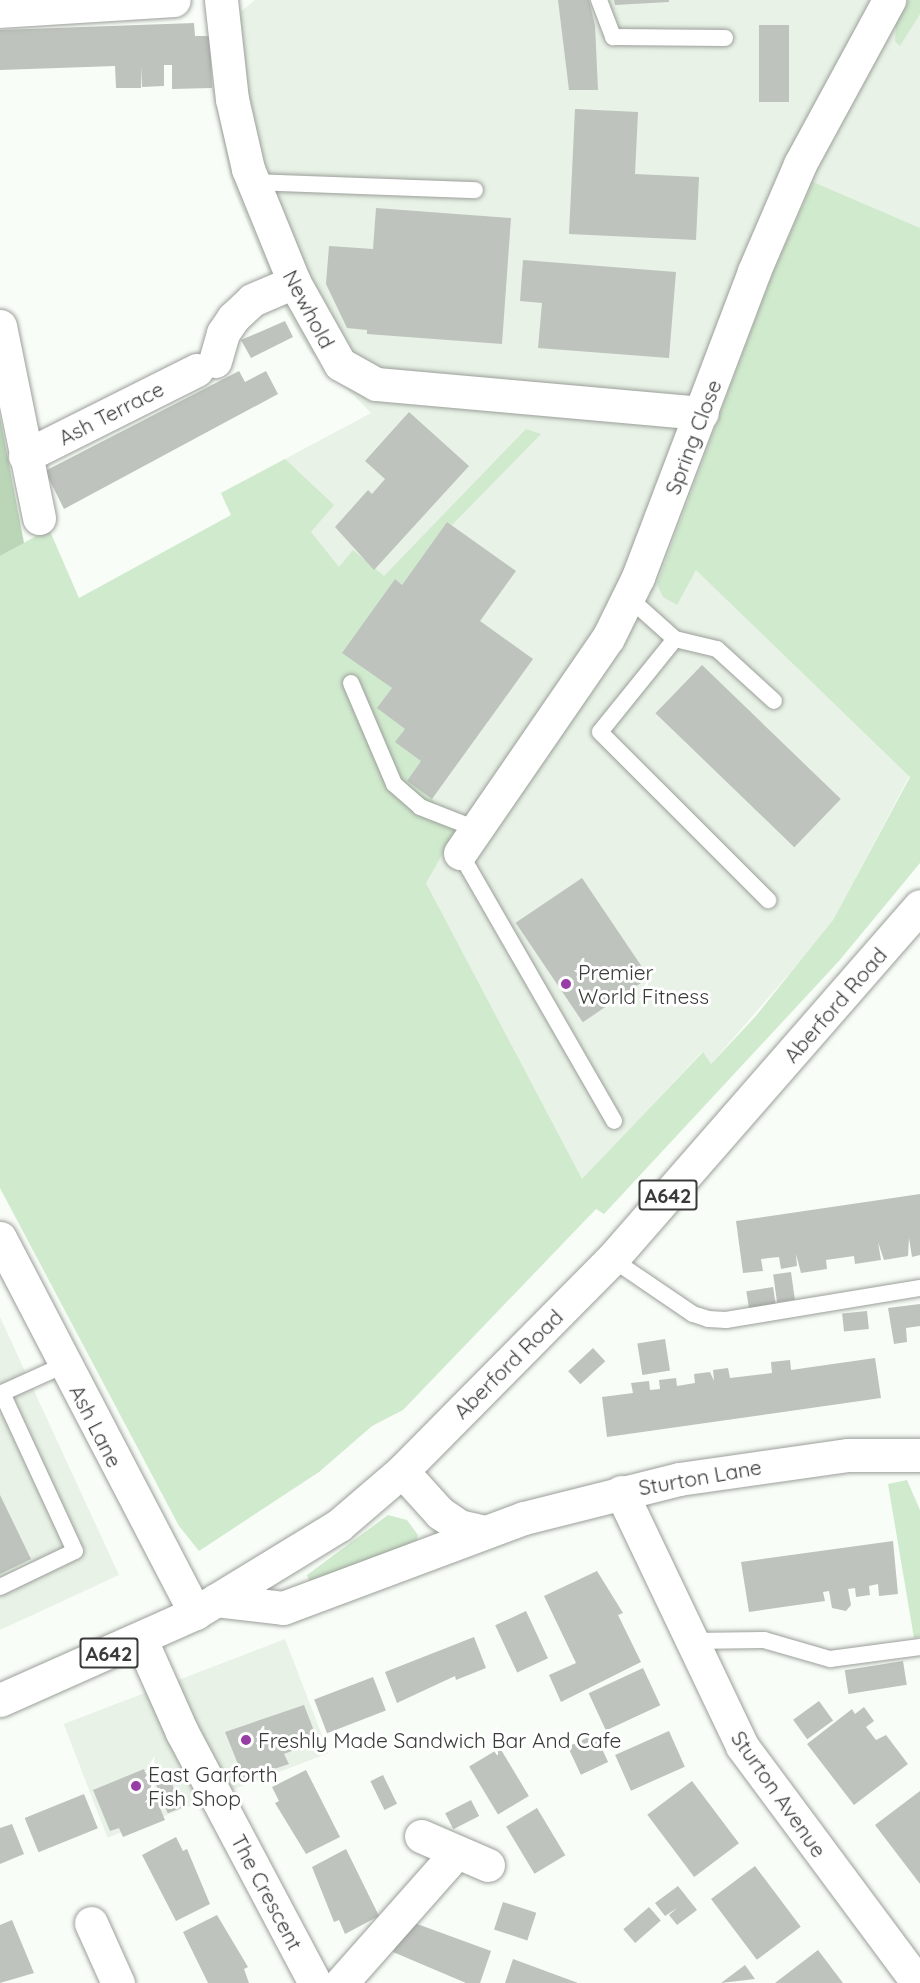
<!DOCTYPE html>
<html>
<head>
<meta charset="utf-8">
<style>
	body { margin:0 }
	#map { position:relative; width:920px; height:1983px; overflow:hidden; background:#f8fdf7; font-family:Quicksand,sans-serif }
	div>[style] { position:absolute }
	.built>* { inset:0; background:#e8f2e6; transform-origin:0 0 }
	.green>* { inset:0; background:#d0eacd }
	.forest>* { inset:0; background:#bad6b7 }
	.building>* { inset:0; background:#bec3bd; transform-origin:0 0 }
	.roads { filter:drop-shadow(0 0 2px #9b9f9a) drop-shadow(0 0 2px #9b9f9a) }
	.service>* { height:16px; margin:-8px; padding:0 8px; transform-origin:8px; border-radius:8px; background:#fff }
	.minor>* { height:33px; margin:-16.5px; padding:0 16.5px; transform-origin:16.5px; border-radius:16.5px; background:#fff }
	.primary>* { height:33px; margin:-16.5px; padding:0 16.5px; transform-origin:16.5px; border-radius:16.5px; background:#fff }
	.dots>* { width:16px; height:16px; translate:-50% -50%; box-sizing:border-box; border:3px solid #fff; border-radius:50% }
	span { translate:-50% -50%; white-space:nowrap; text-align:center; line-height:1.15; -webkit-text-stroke:6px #fff; paint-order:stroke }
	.shield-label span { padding:2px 4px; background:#fff; border:2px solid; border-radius:4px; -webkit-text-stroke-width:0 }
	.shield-label { font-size:20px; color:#393b39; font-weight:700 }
	.street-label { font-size:21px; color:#393b39 }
	.poi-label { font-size:21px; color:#393b39 }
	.left { translate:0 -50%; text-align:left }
</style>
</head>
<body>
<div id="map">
	<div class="built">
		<div style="clip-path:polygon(255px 0,920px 0,920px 756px,833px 920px,808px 952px,711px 1064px,702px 1052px,582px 1180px,221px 493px,371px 413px,310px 352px,282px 305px,233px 188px,212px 88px,210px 36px)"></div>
		<div style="clip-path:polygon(0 1317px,119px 1575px,0 1630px)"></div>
		<div style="left:285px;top:1639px;width:122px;height:237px;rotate:69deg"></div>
	</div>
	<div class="green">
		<div style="clip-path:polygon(909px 0,920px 0,920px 14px,900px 46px,895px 41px,896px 22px)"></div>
		<div style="clip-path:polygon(813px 182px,920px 228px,920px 863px,839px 961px,604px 1214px,596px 1209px,403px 1410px,372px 1426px,319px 1472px,199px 1551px,179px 1526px,0 1188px,0 556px,49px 529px,79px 598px,231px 515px,221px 493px,285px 459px,334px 505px,311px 532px,339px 567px,353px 550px,384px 576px,526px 429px,541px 434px,452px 525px,447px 522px,402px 585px,395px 579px,343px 653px,392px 688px,378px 708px,405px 729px,421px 761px,407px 781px,432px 799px,456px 830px,426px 883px,582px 1179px,703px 1052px,711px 1064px,755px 1017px,833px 920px,910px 777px,696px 570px,677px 605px,663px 597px,657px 584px,772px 275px)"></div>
		<div style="clip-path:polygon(907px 1480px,920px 1510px,920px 1637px,914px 1638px,888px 1484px)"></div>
		<div style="clip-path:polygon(388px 1515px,407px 1520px,418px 1535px,416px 1544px,310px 1583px,307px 1575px)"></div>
	</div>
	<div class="forest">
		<div style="clip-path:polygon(0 417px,24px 543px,0 556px)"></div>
	</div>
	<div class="building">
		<div style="clip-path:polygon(558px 0,589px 0,595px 25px,598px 90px,569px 90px)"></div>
		<div style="clip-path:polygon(614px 0,669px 0,669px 2px,615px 5px)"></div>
		<div style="clip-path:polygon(194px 23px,195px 36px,210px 36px,212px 88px,172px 89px,172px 65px,164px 65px,164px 86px,142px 87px,141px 66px,141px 88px,116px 88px,115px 66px,0 70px,0 30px)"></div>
		<div style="left:759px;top:25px;width:30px;height:77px"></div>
		<div style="clip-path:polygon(575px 109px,638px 112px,635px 174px,699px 177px,696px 240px,569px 234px)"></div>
		<div style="clip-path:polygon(376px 208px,511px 218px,502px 344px,367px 334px,367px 330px,347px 328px,326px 284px,329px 246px,373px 249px)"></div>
		<div style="clip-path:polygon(523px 260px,676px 272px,669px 358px,538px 348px,542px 303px,520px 301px)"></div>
		<div style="clip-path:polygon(285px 321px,293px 337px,251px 358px,241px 340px)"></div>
		<div style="clip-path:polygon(239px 371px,245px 382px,266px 371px,278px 394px,64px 509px,45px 471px)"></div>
		<div style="clip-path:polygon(409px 412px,469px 466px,374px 570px,335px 527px,368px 490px,372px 494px,385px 479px,365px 461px)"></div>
		<div style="clip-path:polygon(447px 522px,516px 571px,480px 621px,533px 659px,432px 799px,407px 781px,421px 761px,395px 742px,405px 729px,377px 708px,392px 688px,342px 653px,395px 579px,402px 585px)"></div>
		<div style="left:702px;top:665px;width:193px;height:67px;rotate:44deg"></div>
		<div style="left:582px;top:878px;width:120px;height:80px;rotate:56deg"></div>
		<div style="clip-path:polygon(920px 1194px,920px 1255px,912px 1257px,909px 1238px,908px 1256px,884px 1260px,878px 1242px,881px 1260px,855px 1264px,854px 1256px,826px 1260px,827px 1269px,801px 1273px,796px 1254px,797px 1266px,781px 1269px,779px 1257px,769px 1258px,761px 1259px,763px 1271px,743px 1273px,736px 1221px)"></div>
		<div style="left:791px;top:1272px;width:28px;height:18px;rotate:82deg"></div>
		<div style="left:773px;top:1287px;width:18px;height:27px;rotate:81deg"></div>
		<div style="clip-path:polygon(920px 1304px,920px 1326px,906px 1328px,907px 1342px,894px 1344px,888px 1308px)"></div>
		<div style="left:867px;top:1311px;width:18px;height:25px;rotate:84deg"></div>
		<div style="left:665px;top:1339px;width:32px;height:28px;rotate:81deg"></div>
		<div style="left:593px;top:1348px;width:18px;height:34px;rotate:47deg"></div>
		<div style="clip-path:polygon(875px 1358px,881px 1398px,607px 1437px,602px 1397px,633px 1393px,631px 1383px,649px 1381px,650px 1390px,660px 1389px,659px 1380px,676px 1378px,677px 1386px,695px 1383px,694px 1374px,710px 1372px,714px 1381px,713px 1370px,728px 1368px,730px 1378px,772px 1373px,771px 1362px,790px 1360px,791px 1370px)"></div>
		<div style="clip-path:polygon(0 1495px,31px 1559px,0 1574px)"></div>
		<div style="clip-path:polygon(893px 1541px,898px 1594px,879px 1596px,878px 1584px,869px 1586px,870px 1595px,856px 1597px,855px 1588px,848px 1589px,851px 1605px,846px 1611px,832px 1608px,829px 1591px,823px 1592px,825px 1601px,749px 1612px,741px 1562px)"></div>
		<div style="clip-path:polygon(597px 1571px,623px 1613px,618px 1615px,641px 1662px,561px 1702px,549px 1675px,576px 1663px,544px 1596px)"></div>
		<div style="left:526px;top:1611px;width:52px;height:34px;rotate:65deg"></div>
		<div style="clip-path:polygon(474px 1637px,486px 1668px,456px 1680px,455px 1676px,397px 1703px,385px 1672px)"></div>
		<div style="left:903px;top:1661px;width:24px;height:59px;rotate:81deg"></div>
		<div style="left:643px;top:1668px;width:41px;height:60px;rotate:65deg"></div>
		<div style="left:373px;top:1677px;width:36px;height:63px;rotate:69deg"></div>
		<div style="left:819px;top:1701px;width:24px;height:32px;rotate:54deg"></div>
		<div style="clip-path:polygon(304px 1705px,318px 1741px,284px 1754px,289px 1764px,244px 1779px,225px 1732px)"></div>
		<div style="clip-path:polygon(864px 1707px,874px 1721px,866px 1727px,876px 1740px,886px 1735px,908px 1764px,854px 1805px,807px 1744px,852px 1709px,855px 1714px)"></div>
		<div style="left:669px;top:1731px;width:39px;height:59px;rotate:66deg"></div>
		<div style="left:595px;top:1734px;width:31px;height:30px;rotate:65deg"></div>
		<div style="left:500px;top:1748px;width:56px;height:36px;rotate:59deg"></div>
		<div style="clip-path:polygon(144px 1769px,165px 1820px,123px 1837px,119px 1828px,110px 1831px,93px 1790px)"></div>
		<div style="clip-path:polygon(306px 1770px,340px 1837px,306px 1854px,275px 1803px,279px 1801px,272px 1787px)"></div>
		<div style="left:383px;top:1775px;width:32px;height:14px;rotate:64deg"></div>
		<div style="left:170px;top:1779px;width:31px;height:15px;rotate:68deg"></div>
		<div style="left:692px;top:1781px;width:78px;height:56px;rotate:53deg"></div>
		<div style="clip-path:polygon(920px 1791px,920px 1884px,875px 1825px)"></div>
		<div style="left:84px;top:1794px;width:37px;height:64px;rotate:68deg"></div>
		<div style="left:471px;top:1800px;width:18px;height:29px;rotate:63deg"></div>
		<div style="left:537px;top:1808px;width:55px;height:36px;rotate:59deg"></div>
		<div style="clip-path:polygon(12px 1824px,24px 1854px,0 1864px,0 1828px)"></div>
		<div style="clip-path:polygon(176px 1837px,183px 1851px,187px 1849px,210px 1904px,176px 1921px,142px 1855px)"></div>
		<div style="clip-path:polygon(346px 1849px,379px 1916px,345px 1934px,339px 1920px,334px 1922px,312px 1867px)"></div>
		<div style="left:755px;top:1866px;width:76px;height:55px;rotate:53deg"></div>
		<div style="clip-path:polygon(678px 1886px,697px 1910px,677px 1925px,669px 1915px,677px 1908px,665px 1916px,655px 1903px)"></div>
		<div style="left:503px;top:1902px;width:35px;height:29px;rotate:18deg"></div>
		<div style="left:649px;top:1907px;width:18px;height:34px;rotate:49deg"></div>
		<div style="clip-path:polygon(217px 1915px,248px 1967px,244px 1969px,249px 1983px,208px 1983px,183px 1932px)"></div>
		<div style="clip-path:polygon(12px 1920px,34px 1973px,0 1983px,0 1925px)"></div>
		<div style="clip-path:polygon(409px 1921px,491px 1951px,480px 1983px,466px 1983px,393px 1952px,402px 1927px)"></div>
		<div style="clip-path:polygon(818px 1950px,843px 1983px,775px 1983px)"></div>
		<div style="clip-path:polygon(513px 1959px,578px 1983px,505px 1983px)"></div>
		<div style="clip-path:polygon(745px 1965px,755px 1979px,721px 1983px)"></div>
	</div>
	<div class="roads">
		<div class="service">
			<div style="left:599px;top:0;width:40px;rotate:69deg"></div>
			<div style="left:613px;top:37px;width:112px;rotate:0.5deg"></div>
			<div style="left:253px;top:182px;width:222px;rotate:2.1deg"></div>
			<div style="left:628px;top:597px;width:63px;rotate:41.8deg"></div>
			<div style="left:675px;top:639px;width:119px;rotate:128.9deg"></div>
			<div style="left:600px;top:732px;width:238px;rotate:45deg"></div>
			<div style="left:675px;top:639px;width:43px;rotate:13.4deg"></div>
			<div style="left:717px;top:649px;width:77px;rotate:42.4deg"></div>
			<div style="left:351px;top:683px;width:110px;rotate:66.9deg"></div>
			<div style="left:394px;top:784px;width:35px;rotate:41deg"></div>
			<div style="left:420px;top:807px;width:60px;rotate:21.4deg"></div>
			<div style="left:460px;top:853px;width:309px;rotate:60.1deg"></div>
			<div style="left:612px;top:1259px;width:98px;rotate:34.2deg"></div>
			<div style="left:693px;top:1314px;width:16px;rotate:18deg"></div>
			<div style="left:708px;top:1319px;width:18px;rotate:3deg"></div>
			<div style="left:726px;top:1320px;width:197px;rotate:-9.4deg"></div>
			<div style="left:0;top:1587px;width:83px;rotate:-25.6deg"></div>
			<div style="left:75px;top:1551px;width:174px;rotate:-114.8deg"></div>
			<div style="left:2px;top:1393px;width:68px;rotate:-24.3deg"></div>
			<div style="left:691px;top:1641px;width:73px;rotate:-0.8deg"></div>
			<div style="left:764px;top:1640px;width:69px;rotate:16.1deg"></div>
			<div style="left:830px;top:1659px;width:91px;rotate:-7.6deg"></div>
		</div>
		<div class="minor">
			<div style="left:221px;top:0;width:100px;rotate:83.7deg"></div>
			<div style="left:232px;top:99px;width:72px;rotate:77.1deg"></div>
			<div style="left:248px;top:169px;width:122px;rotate:67.8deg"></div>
			<div style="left:294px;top:282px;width:94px;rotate:60.7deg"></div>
			<div style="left:340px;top:364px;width:41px;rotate:29.1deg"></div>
			<div style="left:376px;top:384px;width:327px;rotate:5.1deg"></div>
			<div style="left:0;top:11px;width:174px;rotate:-3.6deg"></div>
			<div style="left:0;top:326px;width:196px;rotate:78.5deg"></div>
			<div style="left:215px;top:361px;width:29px;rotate:-74deg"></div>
			<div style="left:223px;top:333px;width:18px;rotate:-56deg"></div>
			<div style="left:233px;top:318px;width:26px;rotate:-43deg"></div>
			<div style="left:252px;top:300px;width:46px;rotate:-23.2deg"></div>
			<div style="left:25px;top:456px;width:192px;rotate:-26.6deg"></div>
			<div style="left:460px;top:853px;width:261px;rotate:-55.5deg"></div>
			<div style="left:608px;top:638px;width:68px;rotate:-63.8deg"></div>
			<div style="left:638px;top:577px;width:327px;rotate:-69.2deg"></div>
			<div style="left:754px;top:271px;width:116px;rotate:-66.7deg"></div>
			<div style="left:800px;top:164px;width:187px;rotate:-61.5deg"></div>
			<div style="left:0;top:1238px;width:423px;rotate:62.5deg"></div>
			<div style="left:402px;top:1471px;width:57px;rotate:47.9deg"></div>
			<div style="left:440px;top:1513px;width:23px;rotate:34deg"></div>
			<div style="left:459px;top:1526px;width:27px;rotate:13deg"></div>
			<div style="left:621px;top:1492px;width:281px;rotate:64.5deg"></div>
			<div style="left:742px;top:1746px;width:295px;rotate:53.4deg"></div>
			<div style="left:216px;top:1600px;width:67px;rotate:6.8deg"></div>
			<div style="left:283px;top:1608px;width:257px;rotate:-20.5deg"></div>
			<div style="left:524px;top:1518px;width:160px;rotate:-14.1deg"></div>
			<div style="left:679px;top:1479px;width:171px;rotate:-8.1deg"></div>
			<div style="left:848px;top:1455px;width:72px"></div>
			<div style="left:141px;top:1640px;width:101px;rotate:66deg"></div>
			<div style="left:182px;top:1732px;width:284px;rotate:62.1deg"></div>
			<div style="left:421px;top:1836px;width:73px;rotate:23.4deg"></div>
			<div style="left:91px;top:1923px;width:66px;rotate:65.8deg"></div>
			<div style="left:341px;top:1983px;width:175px;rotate:-48.5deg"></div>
		</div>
		<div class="primary">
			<div style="left:0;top:1700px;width:214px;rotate:-24deg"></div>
			<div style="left:195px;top:1613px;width:169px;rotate:-31.4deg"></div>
			<div style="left:339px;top:1525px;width:83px;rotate:-40.6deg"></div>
			<div style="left:402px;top:1471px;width:298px;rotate:-45.3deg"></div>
			<div style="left:612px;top:1259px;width:468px;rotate:-48.9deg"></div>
		</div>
	</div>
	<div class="dots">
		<div style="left:566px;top:984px;background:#983ca6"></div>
		<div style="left:246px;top:1740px;background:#983ca6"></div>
		<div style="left:136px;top:1786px;background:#983ca6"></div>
	</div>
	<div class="shield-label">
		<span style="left:668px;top:1195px">A642</span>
		<span style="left:109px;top:1653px">A642</span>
	</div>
	<div class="street-label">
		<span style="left:309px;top:309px;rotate:62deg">Newhold</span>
		<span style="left:111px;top:413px;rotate:-27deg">Ash Terrace</span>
		<span style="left:693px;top:437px;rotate:-69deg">Spring Close</span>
		<span style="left:835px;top:1005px;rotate:-49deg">Aberford Road</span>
		<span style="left:508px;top:1364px;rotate:-45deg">Aberford Road</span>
		<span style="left:96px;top:1426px;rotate:63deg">Ash Lane</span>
		<span style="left:700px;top:1477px;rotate:-10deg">Sturton Lane</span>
		<span style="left:779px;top:1794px;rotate:55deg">Sturton Avenue</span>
		<span style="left:267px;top:1892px;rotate:62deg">The Crescent</span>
	</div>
	<div class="poi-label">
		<span class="left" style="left:578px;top:984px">Premier<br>World Fitness</span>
		<span class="left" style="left:258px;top:1740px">Freshly Made Sandwich Bar And Cafe</span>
		<span class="left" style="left:148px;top:1786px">East Garforth<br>Fish Shop</span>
	</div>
</div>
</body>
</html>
